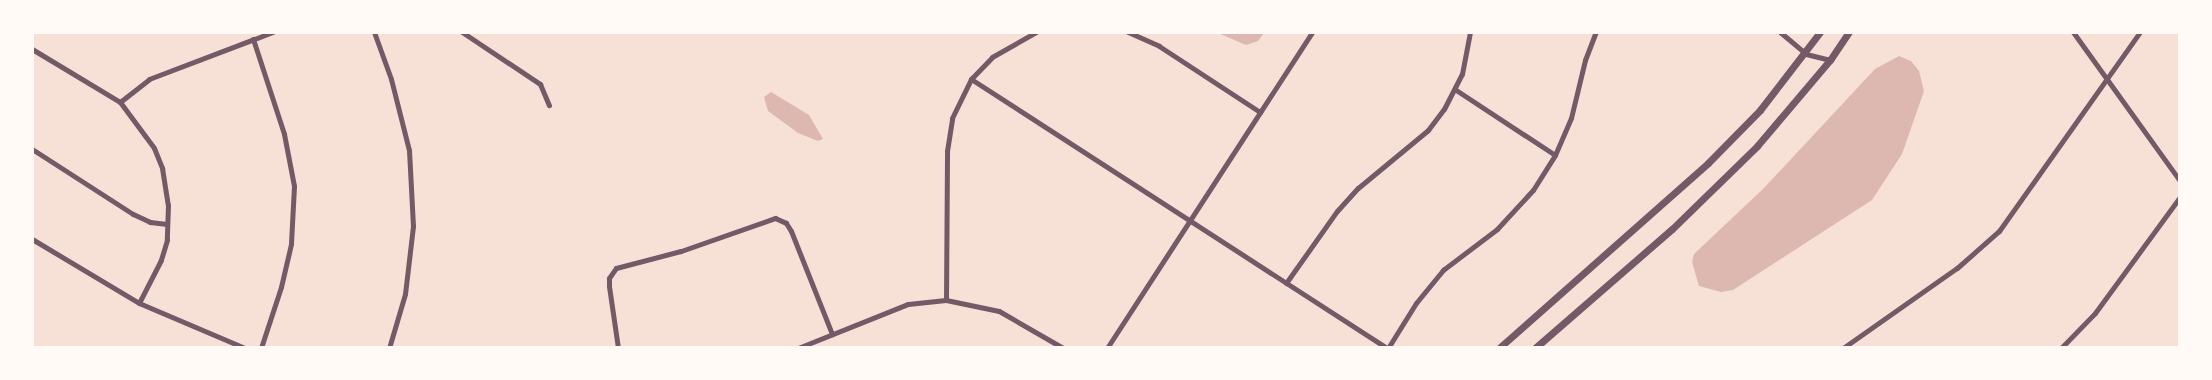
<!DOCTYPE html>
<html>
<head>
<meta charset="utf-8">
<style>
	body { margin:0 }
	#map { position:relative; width:2212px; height:380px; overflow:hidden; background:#f7e1d7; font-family:"Archivo Narrow",sans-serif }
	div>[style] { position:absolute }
	.water>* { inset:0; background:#dcb8b0 }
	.minor>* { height:5px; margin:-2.5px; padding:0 2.5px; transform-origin:2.5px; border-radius:2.5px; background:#755966 }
	.tertiary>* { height:7px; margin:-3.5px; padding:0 3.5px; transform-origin:3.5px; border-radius:3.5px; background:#755966 }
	span { translate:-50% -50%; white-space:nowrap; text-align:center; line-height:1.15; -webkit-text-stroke:4.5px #fffaf5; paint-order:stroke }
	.frame { position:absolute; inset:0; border:34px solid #fffaf5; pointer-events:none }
</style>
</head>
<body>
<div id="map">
	<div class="water">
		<div style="clip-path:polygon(1218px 33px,1264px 32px,1264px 33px,1258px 41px,1246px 45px)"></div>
		<div style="clip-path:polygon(1899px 56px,1911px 61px,1919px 71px,1924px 91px,1902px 154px,1872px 200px,1733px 290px,1721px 292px,1699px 286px,1692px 262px,1694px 254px,1763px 189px,1875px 69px)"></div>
		<div style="clip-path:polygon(771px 92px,809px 115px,823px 139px,818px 141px,798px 133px,768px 111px,764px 97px)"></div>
	</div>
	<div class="minor">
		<div style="left:374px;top:32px;width:50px;rotate:70.1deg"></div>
		<div style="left:391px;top:79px;width:73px;rotate:75.8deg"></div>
		<div style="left:409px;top:150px;width:76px;rotate:87deg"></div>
		<div style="left:413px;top:226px;width:68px;rotate:96.7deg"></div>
		<div style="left:405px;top:294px;width:56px;rotate:106.5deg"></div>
		<div style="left:462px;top:32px;width:94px;rotate:33.7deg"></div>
		<div style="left:540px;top:84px;width:23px;rotate:67deg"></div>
		<div style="left:1128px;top:32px;width:34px;rotate:24deg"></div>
		<div style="left:1159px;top:46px;width:121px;rotate:33.2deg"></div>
		<div style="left:1780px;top:32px;width:34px;rotate:40deg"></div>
		<div style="left:1806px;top:54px;width:25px;rotate:14deg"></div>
		<div style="left:2073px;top:32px;width:183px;rotate:54.3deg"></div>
		<div style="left:253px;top:39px;width:100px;rotate:71.9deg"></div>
		<div style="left:284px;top:134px;width:53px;rotate:79.1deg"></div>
		<div style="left:294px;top:186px;width:58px;rotate:93deg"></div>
		<div style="left:291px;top:244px;width:44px;rotate:103.1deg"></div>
		<div style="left:281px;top:287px;width:64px;rotate:108.2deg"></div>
		<div style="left:32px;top:49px;width:103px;rotate:31.1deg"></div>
		<div style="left:120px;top:102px;width:57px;rotate:53.5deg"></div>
		<div style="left:154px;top:148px;width:22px;rotate:68deg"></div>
		<div style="left:162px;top:168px;width:37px;rotate:81deg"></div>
		<div style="left:168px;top:205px;width:35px;rotate:92deg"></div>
		<div style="left:167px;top:240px;width:21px;rotate:107deg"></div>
		<div style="left:161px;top:260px;width:48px;rotate:117.1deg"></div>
		<div style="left:971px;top:79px;width:495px;rotate:32.9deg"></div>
		<div style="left:1456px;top:90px;width:118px;rotate:33.3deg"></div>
		<div style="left:120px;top:102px;width:37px;rotate:-38deg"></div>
		<div style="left:149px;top:79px;width:133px;rotate:-20.8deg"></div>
		<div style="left:32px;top:149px;width:120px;rotate:32.8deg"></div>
		<div style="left:133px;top:214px;width:19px;rotate:25deg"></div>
		<div style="left:150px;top:222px;width:17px;rotate:7deg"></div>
		<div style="left:32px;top:239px;width:125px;rotate:30.9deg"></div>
		<div style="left:139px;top:303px;width:115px;rotate:23deg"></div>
		<div style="left:1286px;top:283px;width:88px;rotate:-54.7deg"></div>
		<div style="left:1337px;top:211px;width:31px;rotate:-48deg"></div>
		<div style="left:1358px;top:188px;width:91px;rotate:-39.6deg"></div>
		<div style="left:1428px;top:130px;width:26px;rotate:-53deg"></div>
		<div style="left:1444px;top:109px;width:39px;rotate:-63deg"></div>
		<div style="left:1462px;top:74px;width:43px;rotate:-79.2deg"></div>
		<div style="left:946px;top:300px;width:149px;rotate:-89.6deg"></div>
		<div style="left:947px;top:151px;width:33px;rotate:-81deg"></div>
		<div style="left:952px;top:118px;width:43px;rotate:-64deg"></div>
		<div style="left:971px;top:79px;width:30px;rotate:-46deg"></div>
		<div style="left:992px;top:57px;width:51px;rotate:-29.6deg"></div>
		<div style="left:618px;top:348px;width:63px;rotate:-98.3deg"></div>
		<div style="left:609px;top:286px;width:8px;rotate:-90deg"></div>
		<div style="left:609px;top:278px;width:12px;rotate:-55deg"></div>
		<div style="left:616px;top:268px;width:67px;rotate:-14.7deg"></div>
		<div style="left:681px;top:251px;width:100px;rotate:-19.3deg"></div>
		<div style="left:775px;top:218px;width:12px;rotate:24deg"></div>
		<div style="left:786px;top:223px;width:9px;rotate:58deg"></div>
		<div style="left:791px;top:231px;width:111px;rotate:68.3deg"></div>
		<div style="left:798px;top:348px;width:118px;rotate:-21.8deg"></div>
		<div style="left:908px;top:304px;width:38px;rotate:-6deg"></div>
		<div style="left:946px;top:300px;width:54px;rotate:11.7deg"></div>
		<div style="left:999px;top:311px;width:74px;rotate:30deg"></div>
		<div style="left:1107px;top:348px;width:377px;rotate:-57deg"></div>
		<div style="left:1388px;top:348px;width:53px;rotate:-58.1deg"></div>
		<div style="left:1416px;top:303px;width:43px;rotate:-50.7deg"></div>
		<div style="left:1443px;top:270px;width:68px;rotate:-37.2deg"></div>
		<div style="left:1497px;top:229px;width:53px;rotate:-47.3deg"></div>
		<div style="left:1533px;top:190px;width:41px;rotate:-57.8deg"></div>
		<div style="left:1555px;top:155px;width:40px;rotate:-66.6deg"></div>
		<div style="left:1571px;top:118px;width:60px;rotate:-76.4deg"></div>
		<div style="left:1585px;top:60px;width:30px;rotate:-69deg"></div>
		<div style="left:1843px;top:348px;width:139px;rotate:-35.1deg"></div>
		<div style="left:1957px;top:268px;width:56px;rotate:-41.4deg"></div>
		<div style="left:1999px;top:231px;width:244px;rotate:-54.7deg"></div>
		<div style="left:2061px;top:348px;width:49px;rotate:-45.8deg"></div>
		<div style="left:2095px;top:313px;width:144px;rotate:-53.8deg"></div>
	</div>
	<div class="tertiary">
		<div style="left:1499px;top:348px;width:279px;rotate:-41.5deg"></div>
		<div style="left:1708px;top:163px;width:74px;rotate:-45.5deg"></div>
		<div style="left:1760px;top:110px;width:98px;rotate:-52.4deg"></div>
		<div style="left:1535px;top:348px;width:181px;rotate:-41deg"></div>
		<div style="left:1672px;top:229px;width:119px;rotate:-44.3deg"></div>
		<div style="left:1757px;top:146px;width:113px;rotate:-49.7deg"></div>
		<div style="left:1830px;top:60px;width:34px;rotate:-56deg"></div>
	</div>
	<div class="frame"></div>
</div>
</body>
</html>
